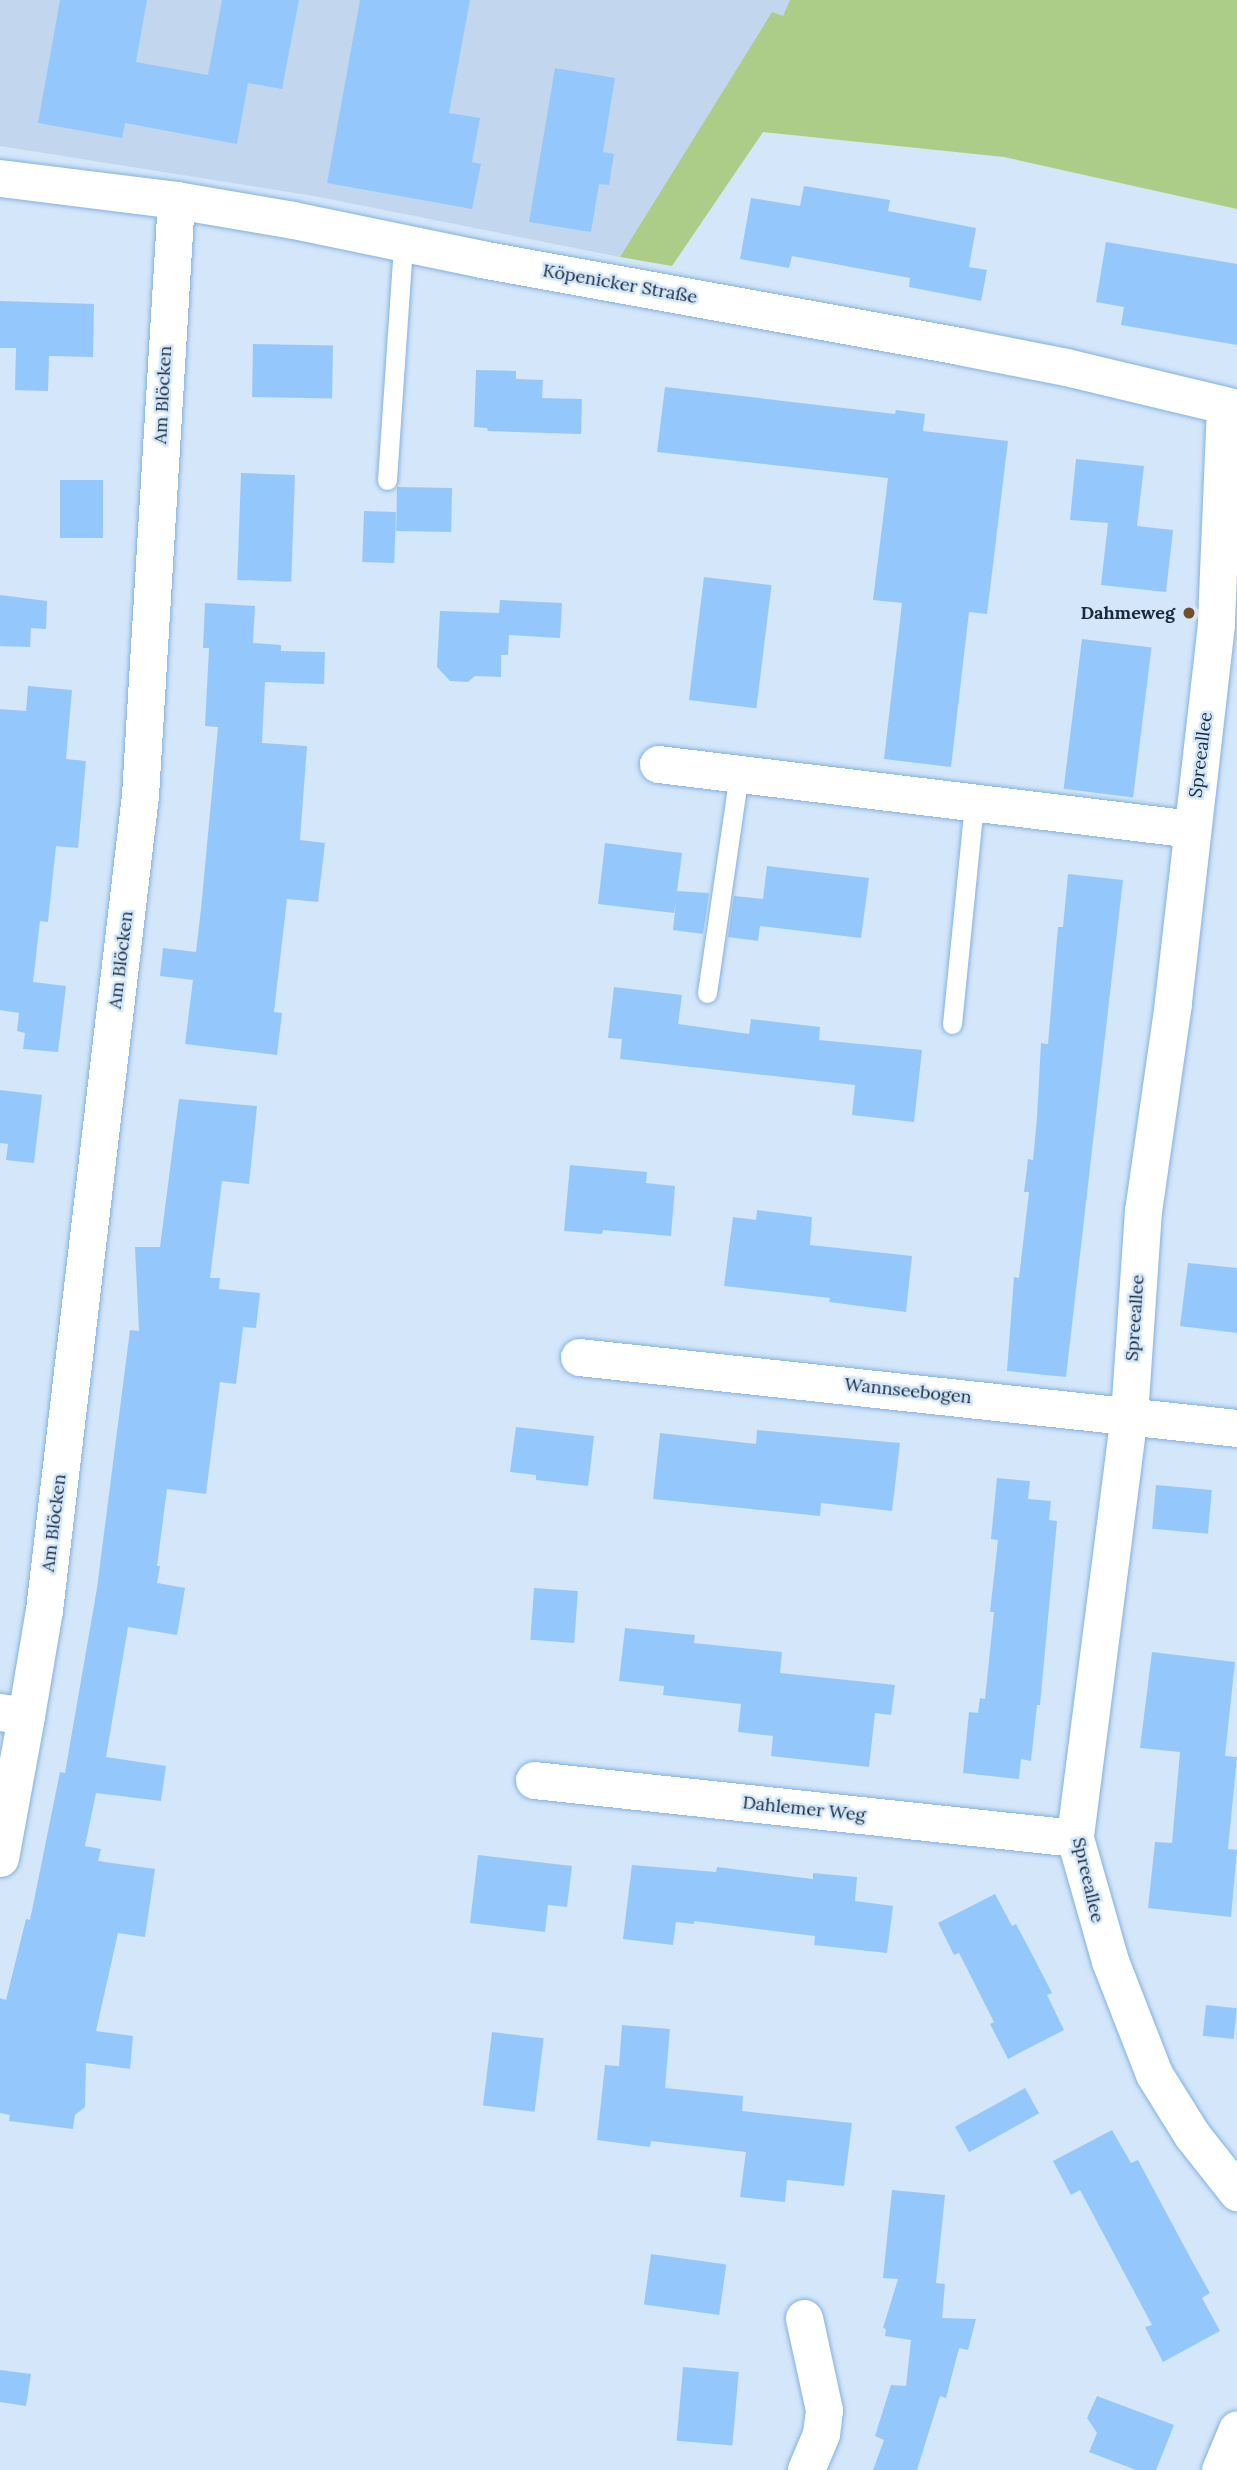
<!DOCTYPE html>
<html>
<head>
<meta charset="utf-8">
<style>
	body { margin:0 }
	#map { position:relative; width:1237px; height:2470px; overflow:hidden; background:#d3e6fa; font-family:Lora,serif }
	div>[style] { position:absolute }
	.built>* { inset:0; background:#c2d7ed }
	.green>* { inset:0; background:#abcd88 }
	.building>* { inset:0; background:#94c8fd; transform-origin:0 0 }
	.roads { filter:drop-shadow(0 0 2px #83b1e1) drop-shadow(0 0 2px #83b1e1) }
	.lane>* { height:19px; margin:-9.5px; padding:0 9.5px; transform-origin:9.5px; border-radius:9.5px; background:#fff }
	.street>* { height:37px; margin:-18.5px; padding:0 18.5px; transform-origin:18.5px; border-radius:18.5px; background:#fff }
	.dots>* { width:19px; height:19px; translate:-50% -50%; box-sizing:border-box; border:4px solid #d3e6fa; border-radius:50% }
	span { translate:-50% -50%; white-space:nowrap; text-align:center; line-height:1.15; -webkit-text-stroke:5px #d3e6fa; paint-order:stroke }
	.street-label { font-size:18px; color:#182a3d }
	.poi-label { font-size:18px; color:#182a3d; font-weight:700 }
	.right { translate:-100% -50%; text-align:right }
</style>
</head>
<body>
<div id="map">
	<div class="built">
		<div style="clip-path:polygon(0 0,790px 0,783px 17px,772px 12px,620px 257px,314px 196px,0 146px)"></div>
	</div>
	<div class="green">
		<div style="clip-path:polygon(790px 0,1237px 0,1237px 209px,1004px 157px,763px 132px,672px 266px,620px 257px,772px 12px,783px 16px)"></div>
	</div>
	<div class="building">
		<div style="clip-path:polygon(60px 0,147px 0,136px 62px,208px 75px,222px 0,299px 0,282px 89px,248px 83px,237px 144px,125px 123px,122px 138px,38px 123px)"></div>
		<div style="clip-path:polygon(360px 0,470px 0,449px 113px,480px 118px,472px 162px,481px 164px,472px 209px,327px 183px)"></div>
		<div style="clip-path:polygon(555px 68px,615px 78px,603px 152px,614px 154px,609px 185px,599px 184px,591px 232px,529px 222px)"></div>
		<div style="clip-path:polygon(804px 186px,890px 200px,888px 211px,976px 228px,969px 267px,987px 270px,981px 301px,909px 287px,910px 278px,792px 256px,789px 268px,740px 259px,751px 198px,800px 206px)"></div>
		<div style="clip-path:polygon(1106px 242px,1237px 264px,1237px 345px,1121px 325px,1124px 307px,1096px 302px)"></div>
		<div style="clip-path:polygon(0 301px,94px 304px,93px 357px,49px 356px,48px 391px,15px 390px,16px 348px,0 348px)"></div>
		<div style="left:253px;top:344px;width:80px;height:53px;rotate:1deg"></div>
		<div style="clip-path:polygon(476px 370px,516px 371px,516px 379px,543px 380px,542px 398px,582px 399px,581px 434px,488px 431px,487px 428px,474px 427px)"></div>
		<div style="clip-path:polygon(665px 387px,895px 414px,896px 410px,925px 414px,923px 431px,1008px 441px,987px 614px,969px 612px,951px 767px,884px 759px,902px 603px,873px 600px,888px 478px,657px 452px)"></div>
		<div style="clip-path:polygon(1076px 459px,1144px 466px,1137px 526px,1173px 530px,1166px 592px,1101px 585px,1108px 523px,1070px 520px)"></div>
		<div style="left:241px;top:473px;width:54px;height:107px;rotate:2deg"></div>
		<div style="left:60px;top:480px;width:43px;height:58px"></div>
		<div style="left:397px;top:487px;width:55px;height:44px;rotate:1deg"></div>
		<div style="left:364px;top:511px;width:32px;height:51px;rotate:2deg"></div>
		<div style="left:704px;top:577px;width:68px;height:124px;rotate:7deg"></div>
		<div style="clip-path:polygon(0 595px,47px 601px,46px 629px,31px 628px,30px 647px,0 646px)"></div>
		<div style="clip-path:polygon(500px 600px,562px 603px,560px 638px,509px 635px,508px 655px,501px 655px,501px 677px,475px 676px,468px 682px,450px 681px,437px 667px,440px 611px,499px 613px)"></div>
		<div style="clip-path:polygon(205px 603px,255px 606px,253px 643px,281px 645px,281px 651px,325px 652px,324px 684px,265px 682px,262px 743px,307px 746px,300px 840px,325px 843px,318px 902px,287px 899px,274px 1012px,282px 1013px,277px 1055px,185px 1044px,193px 980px,160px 976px,163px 948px,196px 952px,201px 909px,218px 727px,205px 726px,209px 648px,203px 648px)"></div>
		<div style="left:1082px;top:639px;width:70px;height:151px;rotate:7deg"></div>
		<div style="clip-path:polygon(28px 686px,72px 690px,66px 759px,86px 761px,78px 848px,56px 846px,48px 922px,40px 921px,33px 982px,66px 986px,58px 1052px,23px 1049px,25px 1033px,17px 1031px,19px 1013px,0 1010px,0 709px,26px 711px)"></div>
		<div style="clip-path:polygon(605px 843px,682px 853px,677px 891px,709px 893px,703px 934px,673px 930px,676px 901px,674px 913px,598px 904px)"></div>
		<div style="clip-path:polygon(767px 866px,869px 878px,861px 938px,760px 926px,758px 941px,728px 937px,734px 896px,763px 899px)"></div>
		<div style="clip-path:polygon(1068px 874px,1123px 880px,1066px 1377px,1007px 1371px,1014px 1277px,1019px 1278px,1029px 1192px,1024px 1192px,1026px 1176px,1028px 1159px,1033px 1160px,1037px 1118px,1041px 1043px,1048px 1044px,1058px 927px,1063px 927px)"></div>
		<div style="clip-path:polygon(614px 987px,682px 995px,678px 1024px,749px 1034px,751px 1019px,820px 1027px,819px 1040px,922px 1050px,914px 1122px,852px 1115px,855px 1085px,620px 1059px,622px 1039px,608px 1038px)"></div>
		<div style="clip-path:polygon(0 1090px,42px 1095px,34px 1163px,6px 1160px,8px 1144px,0 1143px)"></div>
		<div style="clip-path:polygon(179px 1099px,257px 1106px,249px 1184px,222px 1181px,210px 1278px,220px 1278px,219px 1289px,260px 1293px,256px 1328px,243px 1327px,236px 1384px,220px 1382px,206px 1494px,167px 1489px,157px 1566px,160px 1566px,157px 1583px,185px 1588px,177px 1635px,128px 1627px,106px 1757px,166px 1766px,161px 1801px,96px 1793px,85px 1846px,101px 1849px,98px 1861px,155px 1869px,145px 1937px,118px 1933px,96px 2031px,133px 2036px,130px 2069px,86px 2063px,85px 2107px,75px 2115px,73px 2129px,9px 2121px,10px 2115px,0 2113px,0 1998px,6px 2000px,26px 1919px,30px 1920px,60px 1772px,65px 1773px,97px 1588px,130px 1330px,139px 1331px,135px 1247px,160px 1247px)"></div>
		<div style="clip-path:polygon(570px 1165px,647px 1172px,646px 1183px,675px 1186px,671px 1236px,603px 1230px,602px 1234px,564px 1231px)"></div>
		<div style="clip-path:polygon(757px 1210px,812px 1217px,810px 1245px,912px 1256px,906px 1312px,829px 1302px,830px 1298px,724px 1286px,733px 1217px,756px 1220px)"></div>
		<div style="clip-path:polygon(1188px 1263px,1237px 1268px,1237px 1333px,1180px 1326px)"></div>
		<div style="clip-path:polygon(516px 1427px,594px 1436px,588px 1486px,536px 1480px,536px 1475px,510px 1472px)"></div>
		<div style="clip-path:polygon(757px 1430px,900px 1443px,892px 1511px,821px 1503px,820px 1516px,653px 1499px,660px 1433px,756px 1444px)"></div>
		<div style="clip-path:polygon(997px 1478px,1030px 1481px,1028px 1499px,1051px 1501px,1049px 1520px,1057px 1521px,1040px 1705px,1037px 1705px,1031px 1761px,1021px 1759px,1019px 1779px,963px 1773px,969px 1712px,978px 1713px,980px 1698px,985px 1699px,994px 1612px,990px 1612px,998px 1540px,991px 1539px)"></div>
		<div style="left:1156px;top:1485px;width:56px;height:44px;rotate:5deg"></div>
		<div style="left:534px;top:1588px;width:44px;height:52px;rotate:4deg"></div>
		<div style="clip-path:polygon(625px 1628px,695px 1635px,694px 1643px,782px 1652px,780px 1673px,895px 1685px,891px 1715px,875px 1713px,869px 1767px,771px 1756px,773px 1736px,738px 1732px,741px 1704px,663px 1695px,664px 1686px,619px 1681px)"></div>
		<div style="clip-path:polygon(1152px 1652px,1235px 1662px,1225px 1756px,1237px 1757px,1228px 1849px,1237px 1850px,1231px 1917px,1148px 1908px,1155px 1842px,1172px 1843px,1180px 1752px,1140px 1748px)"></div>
		<div style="clip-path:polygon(478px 1855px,572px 1866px,567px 1907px,548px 1905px,545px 1932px,470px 1923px)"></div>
		<div style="clip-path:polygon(632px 1865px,716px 1872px,717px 1867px,813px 1879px,813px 1873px,857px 1877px,855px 1901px,893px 1906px,887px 1953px,814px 1945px,815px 1936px,694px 1921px,694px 1924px,676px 1922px,673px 1945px,623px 1939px)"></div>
		<div style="clip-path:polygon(995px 1894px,1012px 1926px,1016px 1924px,1034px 1958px,1052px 1993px,1047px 1995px,1064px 2030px,1008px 2059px,990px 2024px,994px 2022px,959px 1953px,954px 1955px,938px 1923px)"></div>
		<div style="left:1206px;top:2005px;width:31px;height:31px;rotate:6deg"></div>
		<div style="clip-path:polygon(622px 2025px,670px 2029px,665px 2088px,743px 2096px,742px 2111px,852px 2123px,844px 2186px,787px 2180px,785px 2202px,740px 2197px,746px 2152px,651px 2141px,650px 2147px,597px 2140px,605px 2065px,619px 2066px)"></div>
		<div style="left:492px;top:2032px;width:52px;height:74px;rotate:7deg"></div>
		<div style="left:1025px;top:2088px;width:29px;height:80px;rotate:61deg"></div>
		<div style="clip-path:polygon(1112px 2130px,1131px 2163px,1138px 2160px,1191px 2259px,1210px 2293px,1202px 2298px,1220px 2331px,1163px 2362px,1145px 2327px,1152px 2325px,1080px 2190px,1071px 2195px,1053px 2161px)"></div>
		<div style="clip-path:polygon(892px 2190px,945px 2195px,936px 2283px,945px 2284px,942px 2318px,976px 2319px,968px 2350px,959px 2348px,946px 2398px,940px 2396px,917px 2470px,873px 2470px,884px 2440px,875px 2436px,891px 2385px,906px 2386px,911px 2340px,885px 2336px,886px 2329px,883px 2328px,898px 2279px,883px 2278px)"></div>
		<div style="left:651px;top:2254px;width:76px;height:51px;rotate:8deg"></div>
		<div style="left:683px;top:2367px;width:56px;height:74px;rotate:5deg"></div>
		<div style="clip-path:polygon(0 2370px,31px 2374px,26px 2406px,0 2402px)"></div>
		<div style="clip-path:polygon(1097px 2396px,1174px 2425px,1156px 2470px,1136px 2470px,1089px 2452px,1097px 2433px,1087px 2418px)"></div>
	</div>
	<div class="roads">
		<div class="lane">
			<div style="left:387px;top:480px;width:238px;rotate:-86.1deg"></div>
			<div style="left:707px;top:993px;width:222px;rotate:-81.7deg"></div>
			<div style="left:952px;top:1024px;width:222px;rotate:-84.3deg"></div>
		</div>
		<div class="street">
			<div style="left:0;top:178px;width:177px;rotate:7.1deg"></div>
			<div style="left:176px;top:200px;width:119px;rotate:9.7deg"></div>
			<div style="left:293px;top:220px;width:192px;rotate:11.7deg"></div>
			<div style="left:481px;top:259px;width:486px;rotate:10.3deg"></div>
			<div style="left:959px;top:346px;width:109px;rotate:11.1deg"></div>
			<div style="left:1066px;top:367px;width:176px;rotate:13.5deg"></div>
			<div style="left:1225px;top:406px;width:218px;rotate:92.4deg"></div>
			<div style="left:1216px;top:624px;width:381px;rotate:96.5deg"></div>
			<div style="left:1173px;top:1003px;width:209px;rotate:98.2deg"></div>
			<div style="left:1143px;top:1210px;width:204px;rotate:93.9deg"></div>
			<div style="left:1129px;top:1414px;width:427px;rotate:97.3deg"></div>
			<div style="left:1075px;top:1838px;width:128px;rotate:74.1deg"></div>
			<div style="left:1110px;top:1961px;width:121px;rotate:68.7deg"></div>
			<div style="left:1154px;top:2074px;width:72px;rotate:58.1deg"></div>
			<div style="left:1192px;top:2135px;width:73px;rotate:51.7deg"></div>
			<div style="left:658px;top:764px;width:538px;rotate:6.94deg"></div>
			<div style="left:579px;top:1357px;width:662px;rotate:6.16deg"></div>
			<div style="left:0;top:1712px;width:26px;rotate:9deg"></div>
			<div style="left:26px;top:1716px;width:108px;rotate:-80.4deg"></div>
			<div style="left:44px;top:1610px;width:821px;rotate:-83.28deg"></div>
			<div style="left:140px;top:795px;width:596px;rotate:-86.54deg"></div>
			<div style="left:534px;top:1780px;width:544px;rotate:6.12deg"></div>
			<div style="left:0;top:1858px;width:144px;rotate:-79.6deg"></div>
			<div style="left:804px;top:2318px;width:94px;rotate:77.7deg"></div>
			<div style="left:824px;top:2410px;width:24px;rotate:97deg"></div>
			<div style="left:821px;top:2434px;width:39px;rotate:113deg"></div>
			<div style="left:1220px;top:2470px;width:44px;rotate:-67.5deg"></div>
		</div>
	</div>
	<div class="dots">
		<div style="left:1189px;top:613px;background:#714f27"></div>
	</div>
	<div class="street-label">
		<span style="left:620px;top:284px;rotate:10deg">Köpenicker Straße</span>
		<span style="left:163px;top:395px;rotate:-87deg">Am Blöcken</span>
		<span style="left:1201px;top:755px;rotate:-83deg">Spreeallee</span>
		<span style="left:121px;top:960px;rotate:-83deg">Am Blöcken</span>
		<span style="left:1135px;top:1318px;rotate:-86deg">Spreeallee</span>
		<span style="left:908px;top:1391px;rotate:6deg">Wannseebogen</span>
		<span style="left:54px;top:1523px;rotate:-83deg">Am Blöcken</span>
		<span style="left:804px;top:1809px;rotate:6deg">Dahlemer Weg</span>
		<span style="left:1088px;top:1880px;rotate:77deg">Spreeallee</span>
	</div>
	<div class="poi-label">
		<span class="right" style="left:1175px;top:613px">Dahmeweg</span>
	</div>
</div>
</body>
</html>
